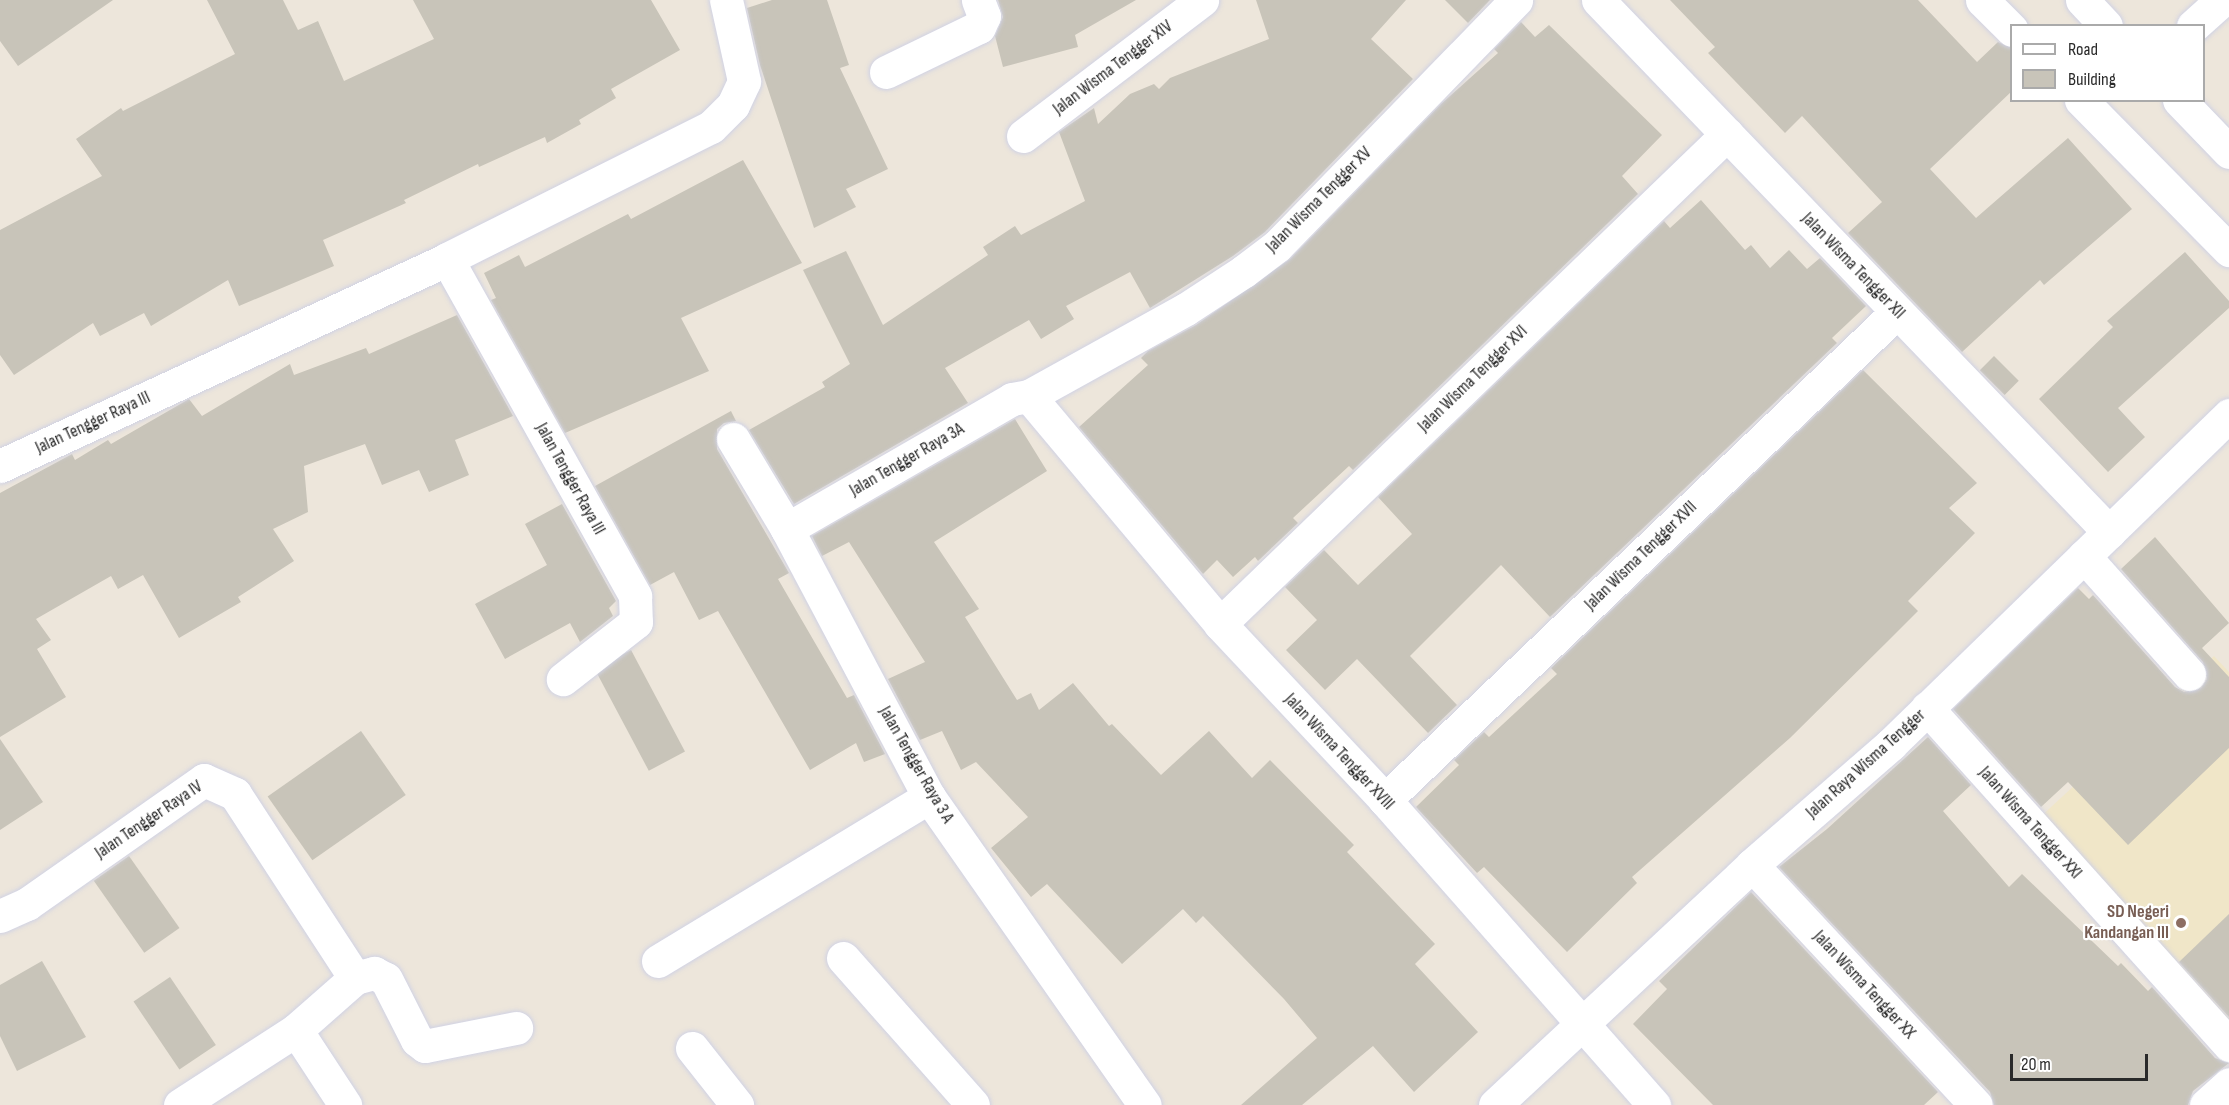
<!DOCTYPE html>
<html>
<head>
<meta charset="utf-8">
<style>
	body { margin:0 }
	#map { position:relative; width:2229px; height:1105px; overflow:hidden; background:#ede6db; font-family:"Sofia Sans Condensed",sans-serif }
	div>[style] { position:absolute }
	.education>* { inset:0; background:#f0e6c8 }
	.building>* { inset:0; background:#c8c4b9; transform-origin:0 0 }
	.roads { filter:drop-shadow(0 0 2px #d0d2e4) drop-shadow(0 0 2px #d0d2e4) }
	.minor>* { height:33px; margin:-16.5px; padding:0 16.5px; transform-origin:16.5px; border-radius:16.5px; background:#fff }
	.dots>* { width:16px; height:16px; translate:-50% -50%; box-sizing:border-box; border:3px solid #fff; border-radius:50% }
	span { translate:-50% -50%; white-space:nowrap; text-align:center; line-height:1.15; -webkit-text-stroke:4.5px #fff; paint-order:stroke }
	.street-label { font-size:18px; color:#2a2a2a }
	.education-label { font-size:18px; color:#785e54; font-weight:700 }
	.right { translate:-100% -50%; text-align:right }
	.legend { position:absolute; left:2010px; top:24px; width:195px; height:78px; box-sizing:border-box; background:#fff; border:2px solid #aaa; margin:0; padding:8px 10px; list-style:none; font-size:18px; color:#2a2a2a }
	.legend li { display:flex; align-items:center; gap:12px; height:30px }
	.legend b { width:30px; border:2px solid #aaa }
	.scale { position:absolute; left:2010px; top:1054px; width:138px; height:27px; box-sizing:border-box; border:3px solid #2a2a2a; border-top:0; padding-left:8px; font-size:18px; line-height:21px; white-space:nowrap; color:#2a2a2a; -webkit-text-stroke:4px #fff; paint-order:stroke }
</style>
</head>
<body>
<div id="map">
	<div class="education">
		<div style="clip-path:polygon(2214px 656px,2229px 672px,2229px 1026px,2036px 821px)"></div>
	</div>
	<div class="building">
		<div style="clip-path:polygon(0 0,113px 0,18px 66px,0 41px)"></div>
		<div style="clip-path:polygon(207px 0,283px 0,298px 30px,318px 21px,344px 81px,434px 39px,413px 0,651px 0,680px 50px,611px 89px,616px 98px,579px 120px,581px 124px,547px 143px,545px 137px,479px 167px,478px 164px,404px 200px,406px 203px,323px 240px,334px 266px,239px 306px,228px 280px,151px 326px,144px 313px,100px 336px,93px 323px,14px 375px,0 355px,0 230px,102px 176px,76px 139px,121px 108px,123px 111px,235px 54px)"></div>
		<div style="clip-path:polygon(772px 0,827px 0,849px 65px,840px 68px,888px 169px,846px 189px,856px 207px,814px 228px,760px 65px,747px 8px)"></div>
		<div style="clip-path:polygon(998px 0,1136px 0,1075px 35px,1078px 47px,1003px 67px,995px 36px,1003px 17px)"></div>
		<div style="clip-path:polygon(1256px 0,1406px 0,1371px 39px,1413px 79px,1265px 232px,1233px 256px,1150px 308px,1130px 272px,1066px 306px,1074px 319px,1041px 339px,1029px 320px,945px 368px,968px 403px,794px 504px,749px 430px,825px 387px,822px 382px,850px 364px,803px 270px,846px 251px,883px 325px,988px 255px,983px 247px,1015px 226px,1021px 235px,1085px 201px,1059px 132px,1094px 108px,1098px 124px,1130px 94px,1154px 84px,1159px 89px,1170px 78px,1269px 39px)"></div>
		<div style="clip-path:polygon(1445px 0,1490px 0,1468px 23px)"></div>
		<div style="clip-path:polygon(1670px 0,1918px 0,1977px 62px,1998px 42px,2012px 48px,2012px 91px,1930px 169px,1976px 218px,2068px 138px,2132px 209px,2044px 285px,2040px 280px,1962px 352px,1848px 233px,1882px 202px,1802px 116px,1785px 133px,1708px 53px,1715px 47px)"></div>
		<div style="clip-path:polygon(1521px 22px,1535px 37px,1549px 25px,1662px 135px,1622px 176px,1638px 194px,1353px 470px,1349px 466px,1293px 518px,1298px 523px,1258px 561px,1255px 557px,1233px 577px,1217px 560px,1203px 574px,1079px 427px,1148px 365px,1141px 358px,1148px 351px,1196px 325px,1290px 259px,1441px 104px,1498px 53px,1494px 49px)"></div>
		<div style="clip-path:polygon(743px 160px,802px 263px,681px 318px,709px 371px,565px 433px,491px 300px,496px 298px,484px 273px,519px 255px,525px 267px,628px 214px,631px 219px)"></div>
		<div style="clip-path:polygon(1701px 200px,1745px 250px,1751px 245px,1770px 268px,1789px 250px,1807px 269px,1820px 258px,1866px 306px,1832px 338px,1837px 343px,1550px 617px,1501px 565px,1410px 656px,1457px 705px,1428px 733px,1357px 659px,1325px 690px,1286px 650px,1317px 620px,1285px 587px,1324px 550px,1358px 585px,1412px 534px,1378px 497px,1664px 221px,1670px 228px)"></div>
		<div style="clip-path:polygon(2185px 252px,2229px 301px,2229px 308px,2118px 408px,2145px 437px,2108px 472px,2039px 399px,2113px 327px,2107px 321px)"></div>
		<div style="clip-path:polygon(457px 315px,513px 416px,455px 440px,469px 475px,429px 492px,419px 470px,382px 485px,365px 444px,304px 466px,308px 512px,273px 529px,294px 561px,238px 597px,241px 602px,179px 638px,143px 575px,118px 589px,111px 576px,36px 619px,51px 640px,37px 649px,66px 697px,0 737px,0 493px,72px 454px,75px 460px,108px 440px,111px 444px,189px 399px,202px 416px,290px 364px,294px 375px,366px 348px,369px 354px)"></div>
		<div style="left:1994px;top:356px;width:35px;height:20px;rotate:45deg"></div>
		<div style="clip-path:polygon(1863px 370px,1977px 483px,1949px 508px,1975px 533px,1908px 601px,1918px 611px,1888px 641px,1790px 738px,1632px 877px,1637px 883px,1567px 952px,1484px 867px,1477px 873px,1416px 807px,1459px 765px,1454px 760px,1484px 732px,1489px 737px,1557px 674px,1551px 668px)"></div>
		<div style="clip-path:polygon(731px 411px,736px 421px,724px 423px,717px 429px,717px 449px,789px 573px,778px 579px,847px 698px,854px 695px,885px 754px,864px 762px,856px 743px,810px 770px,718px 611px,699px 620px,674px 572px,650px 585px,595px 486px)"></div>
		<div style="clip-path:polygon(1015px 419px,1047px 471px,934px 542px,979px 609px,965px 617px,1017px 700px,1031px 693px,1039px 710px,1073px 683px,1109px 726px,1112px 724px,1161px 775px,1209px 731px,1252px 778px,1270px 760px,1354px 845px,1347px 852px,1435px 944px,1415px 964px,1478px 1032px,1414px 1092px,1373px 1046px,1302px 1105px,1241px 1105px,1317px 1038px,1284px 999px,1203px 916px,1196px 923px,1183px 909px,1122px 964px,1047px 884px,1031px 897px,991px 848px,1028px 817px,976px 762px,961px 770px,942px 731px,920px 740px,888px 679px,925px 662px,849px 542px,822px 556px,812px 536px)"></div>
		<div style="clip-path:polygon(562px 504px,616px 601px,609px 608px,613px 616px,580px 642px,570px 623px,505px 659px,475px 604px,547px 565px,525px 524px)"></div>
		<div style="clip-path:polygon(2155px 537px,2229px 623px,2202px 648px,2229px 677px,2229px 748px,2128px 845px,2068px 782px,2041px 807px,1953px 709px,2078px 588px,2089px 599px,2093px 595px,2175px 687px,2184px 692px,2201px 688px,2207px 679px,2203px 662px,2121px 569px)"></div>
		<div style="left:631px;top:650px;width:115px;height:41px;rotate:62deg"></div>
		<div style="left:361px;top:731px;width:78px;height:114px;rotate:55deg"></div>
		<div style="clip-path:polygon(1928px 737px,1971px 785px,1943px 811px,2009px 887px,2022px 874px,2118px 966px,2121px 963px,2148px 991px,2152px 987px,2215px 1058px,2229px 1063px,2193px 1091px,2188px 1105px,1994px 1105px,1990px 1092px,1779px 867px,1827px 829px)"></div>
		<div style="clip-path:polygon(0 739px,43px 802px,0 830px)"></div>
		<div style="left:129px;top:856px;width:88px;height:43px;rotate:55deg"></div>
		<div style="clip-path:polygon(1751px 892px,1938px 1092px,1924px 1105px,1713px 1105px,1633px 1024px,1667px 989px,1659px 981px)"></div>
		<div style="clip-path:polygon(2229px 914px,2229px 1017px,2179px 962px)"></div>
		<div style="clip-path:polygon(42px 961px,86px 1037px,17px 1071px,0 1036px,0 985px)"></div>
		<div style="left:170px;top:977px;width:82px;height:44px;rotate:56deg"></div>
	</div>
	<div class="roads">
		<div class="minor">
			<div style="left:1598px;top:0;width:738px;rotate:46.15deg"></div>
			<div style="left:1982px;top:0;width:42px;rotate:45deg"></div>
			<div style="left:2082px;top:0;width:35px;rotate:47deg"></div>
			<div style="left:2193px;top:26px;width:39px;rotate:-42deg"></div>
			<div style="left:886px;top:72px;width:103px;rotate:-25.8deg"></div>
			<div style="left:979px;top:27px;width:12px;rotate:-66deg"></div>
			<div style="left:984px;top:16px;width:17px;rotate:-111deg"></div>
			<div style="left:2081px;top:100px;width:211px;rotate:45.4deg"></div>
			<div style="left:2179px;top:100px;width:72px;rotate:46.1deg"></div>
			<div style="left:1023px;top:136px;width:225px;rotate:-37.2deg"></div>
			<div style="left:447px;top:259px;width:386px;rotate:60.8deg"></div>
			<div style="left:635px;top:596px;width:26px;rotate:88deg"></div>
			<div style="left:636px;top:622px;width:93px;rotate:142deg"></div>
			<div style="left:1029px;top:396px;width:297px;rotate:50deg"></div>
			<div style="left:1220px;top:624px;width:241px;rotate:46.8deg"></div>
			<div style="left:1385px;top:800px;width:407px;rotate:48.6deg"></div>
			<div style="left:733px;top:439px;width:105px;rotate:59deg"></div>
			<div style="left:787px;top:529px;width:303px;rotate:62.1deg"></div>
			<div style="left:929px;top:797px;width:376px;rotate:55deg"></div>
			<div style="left:0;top:466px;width:493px;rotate:-24.8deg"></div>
			<div style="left:447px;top:259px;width:295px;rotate:-26.6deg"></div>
			<div style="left:711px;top:127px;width:31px;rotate:-45deg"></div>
			<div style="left:733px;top:105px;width:26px;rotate:-65deg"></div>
			<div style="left:744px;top:81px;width:83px;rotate:-102.5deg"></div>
			<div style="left:787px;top:529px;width:260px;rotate:-30deg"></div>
			<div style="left:1012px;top:399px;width:17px;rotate:-10deg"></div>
			<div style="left:1029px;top:396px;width:179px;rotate:-29deg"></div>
			<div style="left:1186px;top:309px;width:69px;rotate:-33.2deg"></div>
			<div style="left:1244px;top:271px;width:41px;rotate:-37.1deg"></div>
			<div style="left:1277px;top:246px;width:343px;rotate:-45.8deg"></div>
			<div style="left:2084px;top:556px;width:158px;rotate:48.3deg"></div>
			<div style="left:1220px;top:624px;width:705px;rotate:-44.02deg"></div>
			<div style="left:1927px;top:708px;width:453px;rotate:48.1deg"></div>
			<div style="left:1385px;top:800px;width:707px;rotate:-43.63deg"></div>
			<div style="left:1752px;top:865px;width:328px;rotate:47deg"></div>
			<div style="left:0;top:916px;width:30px;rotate:-24deg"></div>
			<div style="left:27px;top:904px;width:216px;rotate:-35deg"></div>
			<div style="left:204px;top:780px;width:34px;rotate:24deg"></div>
			<div style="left:235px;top:794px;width:220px;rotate:56.9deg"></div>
			<div style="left:843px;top:958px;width:196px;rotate:48.5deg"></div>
			<div style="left:658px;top:961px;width:317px;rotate:-31.2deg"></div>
			<div style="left:296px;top:1030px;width:90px;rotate:56.8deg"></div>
			<div style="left:692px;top:1048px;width:73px;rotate:51.7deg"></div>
			<div style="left:180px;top:1105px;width:138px;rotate:-32.9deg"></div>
			<div style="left:296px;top:1030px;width:79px;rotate:-41.4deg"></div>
			<div style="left:355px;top:978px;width:20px;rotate:-15deg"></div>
			<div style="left:374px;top:973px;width:13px;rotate:27deg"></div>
			<div style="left:386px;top:979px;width:68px;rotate:63.1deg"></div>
			<div style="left:417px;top:1040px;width:10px;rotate:37deg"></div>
			<div style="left:425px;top:1046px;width:93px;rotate:-11.2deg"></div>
			<div style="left:1495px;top:1105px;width:352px;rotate:-43deg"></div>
			<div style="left:1752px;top:865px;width:184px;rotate:-41deg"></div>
			<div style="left:1891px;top:744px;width:472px;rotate:-44.2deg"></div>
			<div style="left:2206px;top:1105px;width:31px;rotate:-42deg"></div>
		</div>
	</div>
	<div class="dots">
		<div style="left:2181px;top:923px;background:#8d6e63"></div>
	</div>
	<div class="street-label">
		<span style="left:1113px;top:68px;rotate:-37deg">Jalan Wisma Tengger XIV</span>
		<span style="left:1319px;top:200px;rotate:-45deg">Jalan Wisma Tengger XV</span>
		<span style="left:1853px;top:266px;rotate:46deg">Jalan Wisma Tengger XII</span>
		<span style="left:1473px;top:379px;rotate:-44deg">Jalan Wisma Tengger XVI</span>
		<span style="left:93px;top:423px;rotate:-25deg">Jalan Tengger Raya III</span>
		<span style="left:907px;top:460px;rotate:-30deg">Jalan Tengger Raya 3A</span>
		<span style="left:570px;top:479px;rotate:61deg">Jalan Tengger Raya III</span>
		<span style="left:1641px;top:556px;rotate:-44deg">Jalan Wisma Tengger XVII</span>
		<span style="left:1339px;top:752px;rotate:47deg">Jalan Wisma Tengger XVIII</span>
		<span style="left:1866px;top:764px;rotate:-42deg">Jalan Raya Wisma Tengger</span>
		<span style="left:916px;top:765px;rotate:60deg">Jalan Tengger Raya 3 A</span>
		<span style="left:149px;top:820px;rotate:-34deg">Jalan Tengger Raya IV</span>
		<span style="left:2030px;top:823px;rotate:48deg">Jalan Wisma Tengger XXI</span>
		<span style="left:1864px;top:985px;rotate:47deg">Jalan Wisma Tengger XX</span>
	</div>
	<div class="education-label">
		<span class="right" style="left:2169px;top:923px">SD Negeri<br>Kandangan III</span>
	</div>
	<ul class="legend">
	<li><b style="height:8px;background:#fff"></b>Road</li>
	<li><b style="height:16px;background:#c8c4b9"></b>Building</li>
	</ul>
	<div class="scale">20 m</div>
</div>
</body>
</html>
